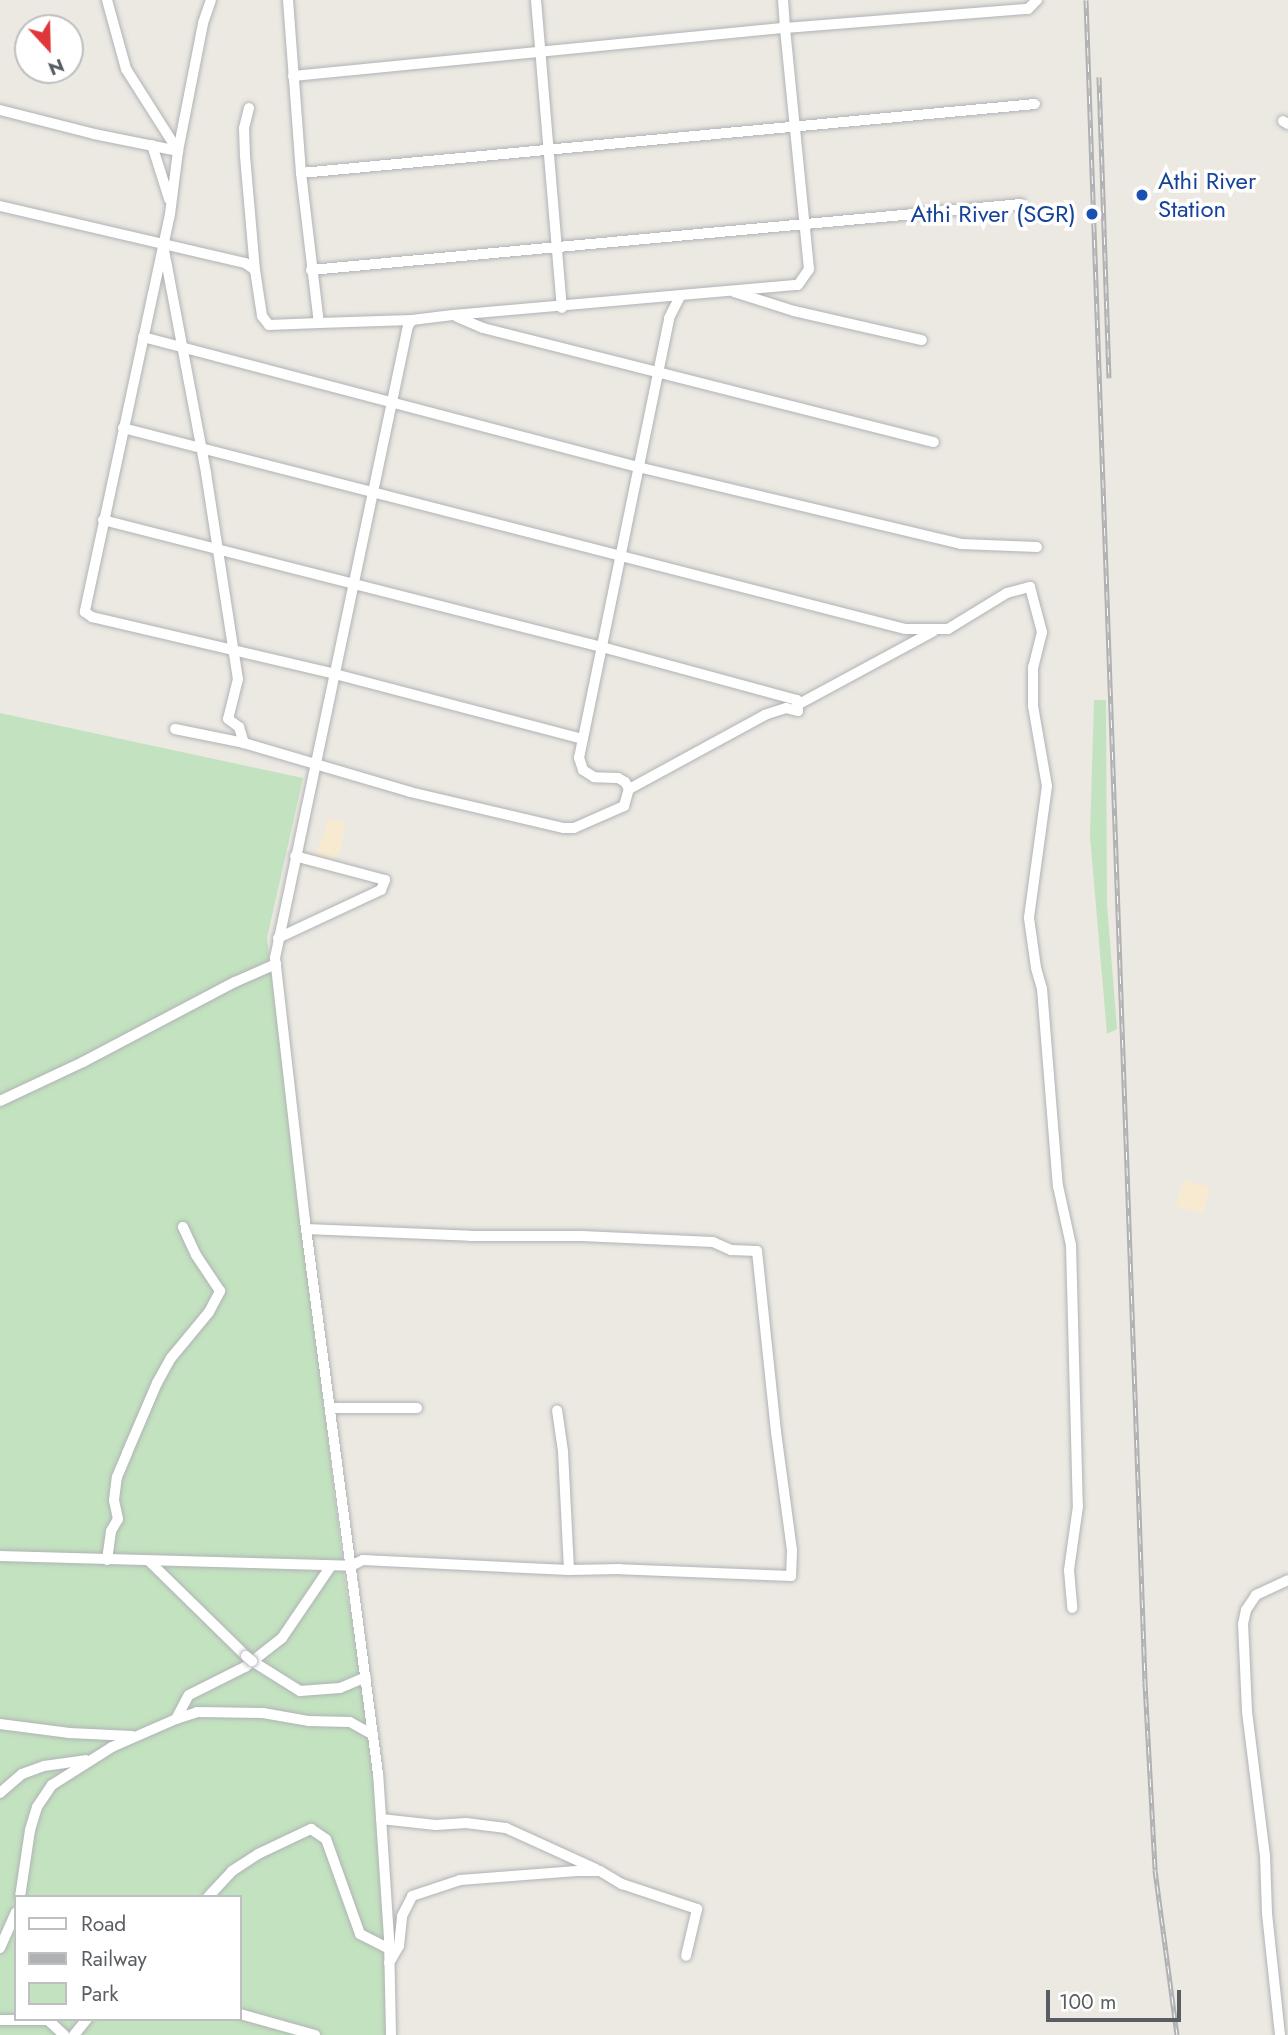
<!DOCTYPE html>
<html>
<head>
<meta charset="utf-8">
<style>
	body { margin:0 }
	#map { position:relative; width:1288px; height:2035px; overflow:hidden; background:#ece9e2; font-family:Jost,sans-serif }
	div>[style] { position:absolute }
	.green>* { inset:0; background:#c3e2bf }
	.sand>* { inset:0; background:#f7ead1; transform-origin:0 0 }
	.roads { filter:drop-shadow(0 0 2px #afb3b6) drop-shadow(0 0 2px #afb3b6) }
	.street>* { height:10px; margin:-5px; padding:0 5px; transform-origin:5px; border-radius:5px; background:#fff }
	.rail>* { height:5px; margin-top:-2.5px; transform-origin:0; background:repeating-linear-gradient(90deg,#fff 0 8px,#b0b1b2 0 16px); box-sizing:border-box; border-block:2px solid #b0b1b2 }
	.bridges { filter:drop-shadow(0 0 2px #afb3b6) drop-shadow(0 0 2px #afb3b6) }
	.street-bridge>* { height:10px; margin:-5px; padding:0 5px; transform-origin:5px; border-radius:5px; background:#fff }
	.dots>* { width:19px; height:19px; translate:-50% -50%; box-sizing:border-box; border:4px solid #fff; border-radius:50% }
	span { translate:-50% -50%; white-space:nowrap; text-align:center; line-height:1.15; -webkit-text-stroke:7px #fff; paint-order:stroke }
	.transit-label { font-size:24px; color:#164399 }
	.left { translate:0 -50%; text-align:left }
	.right { translate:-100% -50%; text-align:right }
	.legend { position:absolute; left:14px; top:1895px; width:228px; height:126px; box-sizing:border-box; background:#fff; border:2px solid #bdbfc0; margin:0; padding:9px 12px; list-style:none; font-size:21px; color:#5a5e62 }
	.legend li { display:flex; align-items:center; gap:14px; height:35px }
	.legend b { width:35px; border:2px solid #bdbfc0 }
	.north { position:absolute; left:14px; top:14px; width:70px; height:70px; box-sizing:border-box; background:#fff; border:2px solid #bdbfc0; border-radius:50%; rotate:158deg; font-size:19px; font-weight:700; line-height:28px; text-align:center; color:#5a5e62 }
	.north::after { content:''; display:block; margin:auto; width:24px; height:32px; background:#de363b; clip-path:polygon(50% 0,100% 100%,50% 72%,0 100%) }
	.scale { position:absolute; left:1046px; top:1990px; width:135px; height:32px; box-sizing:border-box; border:4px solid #5a5e62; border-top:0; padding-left:9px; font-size:21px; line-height:24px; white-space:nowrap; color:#5a5e62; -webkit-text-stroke:5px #fff; paint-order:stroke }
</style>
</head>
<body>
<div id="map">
	<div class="green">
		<div style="clip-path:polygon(1094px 700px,1106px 700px,1107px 905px,1117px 1029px,1107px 1034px,1090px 836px)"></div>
		<div style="clip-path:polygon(evenodd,0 713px,303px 778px,267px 938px,346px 1589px,373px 1735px,391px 2035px,0 2035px,0 713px,16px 1897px,240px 1897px,240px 2019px,16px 2019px,16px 1897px)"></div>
	</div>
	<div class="sand">
		<div style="clip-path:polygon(329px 818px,345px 823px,341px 849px,330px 862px,315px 857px)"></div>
		<div style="left:1183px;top:1180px;width:28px;height:27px;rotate:15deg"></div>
	</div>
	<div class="roads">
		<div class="street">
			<div style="left:107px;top:0;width:72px;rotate:74.6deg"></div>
			<div style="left:126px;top:69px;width:97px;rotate:57.6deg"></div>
			<div style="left:178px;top:151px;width:64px;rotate:97.2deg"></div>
			<div style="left:170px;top:214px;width:407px;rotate:102.1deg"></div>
			<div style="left:85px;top:612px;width:9px;rotate:36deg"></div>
			<div style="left:92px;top:617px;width:250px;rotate:13.2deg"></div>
			<div style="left:335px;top:674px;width:256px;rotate:14.7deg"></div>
			<div style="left:288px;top:0;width:173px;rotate:85.7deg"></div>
			<div style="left:301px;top:173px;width:151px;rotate:83.2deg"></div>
			<div style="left:319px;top:323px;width:93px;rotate:-1.8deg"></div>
			<div style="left:536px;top:0;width:309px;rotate:85.2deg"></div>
			<div style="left:293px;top:76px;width:494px;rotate:-5.6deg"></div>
			<div style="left:785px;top:28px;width:28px;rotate:-94deg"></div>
			<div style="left:249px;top:108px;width:21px;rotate:104deg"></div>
			<div style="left:244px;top:128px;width:28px;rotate:88deg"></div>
			<div style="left:245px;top:156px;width:114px;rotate:85deg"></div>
			<div style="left:0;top:110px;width:97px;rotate:14.3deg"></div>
			<div style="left:94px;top:134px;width:86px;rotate:11.4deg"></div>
			<div style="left:178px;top:151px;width:130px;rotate:-78.9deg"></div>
			<div style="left:203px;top:23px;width:24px;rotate:-71deg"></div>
			<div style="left:1283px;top:121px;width:6px;rotate:31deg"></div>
			<div style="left:152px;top:145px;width:57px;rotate:72.5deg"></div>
			<div style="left:301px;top:173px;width:737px;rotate:-5.37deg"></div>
			<div style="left:0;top:206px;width:252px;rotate:13.1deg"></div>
			<div style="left:245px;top:263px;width:12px;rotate:35deg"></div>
			<div style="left:255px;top:270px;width:47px;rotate:81.3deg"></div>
			<div style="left:262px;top:316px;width:11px;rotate:52deg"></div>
			<div style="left:269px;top:325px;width:50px;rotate:-2.3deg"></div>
			<div style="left:164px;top:250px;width:227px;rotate:79.3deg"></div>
			<div style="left:206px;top:473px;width:208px;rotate:81.2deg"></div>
			<div style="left:238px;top:679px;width:41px;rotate:104deg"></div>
			<div style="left:228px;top:719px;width:14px;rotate:36deg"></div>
			<div style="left:239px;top:727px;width:17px;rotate:73deg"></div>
			<div style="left:311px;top:270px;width:713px;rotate:-5.31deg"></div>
			<div style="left:734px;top:292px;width:63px;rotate:17.6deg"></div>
			<div style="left:794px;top:311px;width:131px;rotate:12.8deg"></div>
			<div style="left:457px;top:317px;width:28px;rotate:23deg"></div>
			<div style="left:483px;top:328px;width:465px;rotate:14.2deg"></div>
			<div style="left:143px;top:337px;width:512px;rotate:14.72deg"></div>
			<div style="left:638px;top:467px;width:332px;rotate:13.4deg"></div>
			<div style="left:961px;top:544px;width:76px;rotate:2.3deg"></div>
			<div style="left:123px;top:428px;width:807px;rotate:14.41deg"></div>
			<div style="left:905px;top:629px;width:43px"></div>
			<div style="left:948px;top:629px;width:69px;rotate:-31.4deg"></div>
			<div style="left:1007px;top:593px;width:24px;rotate:-15deg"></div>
			<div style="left:1030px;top:587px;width:47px;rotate:75.1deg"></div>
			<div style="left:1042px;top:632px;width:36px;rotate:104deg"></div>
			<div style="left:1033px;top:667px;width:39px;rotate:90deg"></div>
			<div style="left:1033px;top:706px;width:81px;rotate:80.1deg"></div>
			<div style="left:1047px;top:786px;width:133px;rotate:97.8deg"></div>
			<div style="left:1029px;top:918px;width:50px;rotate:82deg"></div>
			<div style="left:1036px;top:968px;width:22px;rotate:74deg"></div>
			<div style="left:1042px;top:989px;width:198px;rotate:85.4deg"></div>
			<div style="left:1058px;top:1186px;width:60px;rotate:77.6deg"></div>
			<div style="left:1071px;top:1245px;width:261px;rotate:88.5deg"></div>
			<div style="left:1078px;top:1506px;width:65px;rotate:98deg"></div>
			<div style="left:1069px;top:1570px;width:38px;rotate:85deg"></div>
			<div style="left:103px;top:520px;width:515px;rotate:14.28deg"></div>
			<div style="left:602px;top:647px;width:202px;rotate:15.2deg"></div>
			<div style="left:797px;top:700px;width:11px;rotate:85deg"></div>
			<div style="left:798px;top:711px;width:12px;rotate:-166deg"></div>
			<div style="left:786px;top:708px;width:22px;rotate:162deg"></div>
			<div style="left:765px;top:715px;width:155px;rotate:151.4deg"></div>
			<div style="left:799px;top:704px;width:153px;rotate:-28.4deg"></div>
			<div style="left:175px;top:729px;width:70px;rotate:11.5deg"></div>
			<div style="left:244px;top:743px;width:173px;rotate:16.4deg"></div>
			<div style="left:410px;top:792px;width:158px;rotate:13.2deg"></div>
			<div style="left:564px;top:828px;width:10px"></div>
			<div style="left:574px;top:828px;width:55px;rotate:-23.7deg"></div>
			<div style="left:624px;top:806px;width:18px;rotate:-74deg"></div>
			<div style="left:629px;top:789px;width:8px;rotate:-120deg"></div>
			<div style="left:625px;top:782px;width:8px;rotate:-150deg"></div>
			<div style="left:618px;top:778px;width:24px;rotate:-178deg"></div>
			<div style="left:594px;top:777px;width:13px;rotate:-148deg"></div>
			<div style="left:583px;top:770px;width:13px;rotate:-108deg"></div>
			<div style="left:579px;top:758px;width:449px;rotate:-78.4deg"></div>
			<div style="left:669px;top:318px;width:25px;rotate:-63deg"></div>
			<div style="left:278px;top:938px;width:114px;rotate:-25deg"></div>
			<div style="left:381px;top:890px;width:11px;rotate:-68deg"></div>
			<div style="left:385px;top:880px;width:93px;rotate:-165.1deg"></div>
			<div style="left:0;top:1101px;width:92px;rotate:-25.2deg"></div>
			<div style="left:83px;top:1062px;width:172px;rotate:-27.8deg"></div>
			<div style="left:235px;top:982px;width:45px;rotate:-23.7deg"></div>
			<div style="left:306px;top:1229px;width:164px;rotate:2.4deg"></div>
			<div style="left:470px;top:1236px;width:112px"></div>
			<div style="left:582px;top:1236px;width:131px;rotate:2.6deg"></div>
			<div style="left:713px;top:1242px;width:20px;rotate:24deg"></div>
			<div style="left:731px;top:1250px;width:26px;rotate:2deg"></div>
			<div style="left:757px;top:1251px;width:182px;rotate:84deg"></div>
			<div style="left:776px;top:1432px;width:119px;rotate:82.3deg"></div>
			<div style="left:792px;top:1550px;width:26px;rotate:92deg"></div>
			<div style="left:791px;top:1576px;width:171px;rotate:-177.7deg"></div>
			<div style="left:620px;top:1569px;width:51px;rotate:178.9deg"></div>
			<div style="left:330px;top:1408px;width:87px"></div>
			<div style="left:0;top:1556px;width:351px;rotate:1.6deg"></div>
			<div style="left:351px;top:1566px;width:13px;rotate:-27deg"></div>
			<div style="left:363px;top:1560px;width:206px;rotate:2.8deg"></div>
			<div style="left:569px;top:1570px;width:119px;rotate:-92.9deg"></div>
			<div style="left:563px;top:1451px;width:41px;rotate:-98.3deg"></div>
			<div style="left:107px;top:1560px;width:29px;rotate:-82deg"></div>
			<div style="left:111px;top:1531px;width:14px;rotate:-60deg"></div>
			<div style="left:118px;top:1519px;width:19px;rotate:-102deg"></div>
			<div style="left:114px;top:1500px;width:23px;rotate:-83deg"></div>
			<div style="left:117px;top:1477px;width:26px;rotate:-67deg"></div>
			<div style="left:127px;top:1453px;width:76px;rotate:-66.8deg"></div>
			<div style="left:157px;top:1383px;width:29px;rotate:-61deg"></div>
			<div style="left:171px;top:1358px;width:60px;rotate:-50.4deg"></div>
			<div style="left:209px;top:1312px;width:24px;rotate:-62deg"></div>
			<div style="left:220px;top:1291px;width:43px;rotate:-123.7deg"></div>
			<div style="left:196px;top:1255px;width:31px;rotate:-115deg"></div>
			<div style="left:149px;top:1561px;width:136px;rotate:44.4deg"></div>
			<div style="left:252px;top:1661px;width:57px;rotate:32deg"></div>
			<div style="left:300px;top:1691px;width:40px;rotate:-4.3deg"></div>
			<div style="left:340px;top:1688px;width:28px;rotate:-23deg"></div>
			<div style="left:176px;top:1719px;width:22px;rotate:-18deg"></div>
			<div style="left:197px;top:1712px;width:66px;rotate:0.9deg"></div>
			<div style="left:263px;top:1713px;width:47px;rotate:9.9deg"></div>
			<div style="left:309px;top:1721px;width:41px;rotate:1.4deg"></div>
			<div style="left:350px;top:1722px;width:26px;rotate:29deg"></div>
			<div style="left:0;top:1724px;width:70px;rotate:7.4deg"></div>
			<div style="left:69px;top:1733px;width:63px;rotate:2.7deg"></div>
			<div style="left:0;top:1793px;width:29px;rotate:-41deg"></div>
			<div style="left:22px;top:1774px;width:23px;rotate:-20deg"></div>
			<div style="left:44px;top:1766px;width:42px;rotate:-8.1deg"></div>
			<div style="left:381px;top:1819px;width:55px;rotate:6.2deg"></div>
			<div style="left:436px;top:1825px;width:30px;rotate:-4deg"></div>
			<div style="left:466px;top:1823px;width:40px;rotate:7.1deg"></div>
			<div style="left:506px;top:1828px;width:99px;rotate:24.5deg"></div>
			<div style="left:20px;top:1897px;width:68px;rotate:-81.5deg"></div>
			<div style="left:30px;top:1830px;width:24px;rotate:-73deg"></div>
			<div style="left:37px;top:1807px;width:27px;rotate:-56deg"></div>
			<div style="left:52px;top:1785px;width:71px;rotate:-32.3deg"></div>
			<div style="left:112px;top:1747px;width:70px;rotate:-23.6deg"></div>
			<div style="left:176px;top:1719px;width:27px;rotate:-62deg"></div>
			<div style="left:189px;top:1695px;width:63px;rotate:-26.6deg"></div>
			<div style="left:245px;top:1667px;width:47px;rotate:-38.1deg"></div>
			<div style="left:282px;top:1638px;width:87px;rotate:-55.8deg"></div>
			<div style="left:208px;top:1897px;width:35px;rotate:-47deg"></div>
			<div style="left:232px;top:1871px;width:31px;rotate:-33deg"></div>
			<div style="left:258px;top:1854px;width:59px;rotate:-25.3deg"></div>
			<div style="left:311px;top:1829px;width:18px;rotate:34deg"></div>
			<div style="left:326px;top:1839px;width:101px;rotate:70.3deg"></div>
			<div style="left:360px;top:1934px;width:33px;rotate:27deg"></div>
			<div style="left:0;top:1948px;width:39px;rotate:-66deg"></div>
			<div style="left:389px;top:1963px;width:20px;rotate:-60deg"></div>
			<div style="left:399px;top:1946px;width:30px;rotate:-84deg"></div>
			<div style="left:402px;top:1916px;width:22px;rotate:-63deg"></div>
			<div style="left:412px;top:1896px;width:51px;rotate:-18.4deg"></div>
			<div style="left:460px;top:1880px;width:117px;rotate:-4.4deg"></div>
			<div style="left:577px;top:1871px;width:23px"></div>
			<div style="left:600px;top:1871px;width:26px;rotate:31deg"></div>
			<div style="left:622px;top:1884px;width:79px;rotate:18.4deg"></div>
			<div style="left:697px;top:1909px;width:48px;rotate:103.2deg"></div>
			<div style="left:240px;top:2014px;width:78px;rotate:15.6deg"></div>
			<div style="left:0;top:2020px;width:48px"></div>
			<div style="left:48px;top:2020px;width:22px;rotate:43deg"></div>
			<div style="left:74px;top:2035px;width:21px;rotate:-51deg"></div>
			<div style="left:391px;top:2035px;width:97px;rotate:-91.2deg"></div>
			<div style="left:389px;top:1938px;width:164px;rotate:-93.8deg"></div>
			<div style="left:378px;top:1774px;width:558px;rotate:-97.52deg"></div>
			<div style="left:305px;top:1221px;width:265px;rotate:-96.5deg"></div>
			<div style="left:275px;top:958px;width:646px;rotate:-78.12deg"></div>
			<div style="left:408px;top:326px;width:7px;rotate:-56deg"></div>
			<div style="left:412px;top:320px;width:41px;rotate:-7deg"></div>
			<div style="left:453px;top:315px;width:346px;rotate:-5deg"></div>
			<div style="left:798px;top:285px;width:19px;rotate:-55deg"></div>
			<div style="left:809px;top:269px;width:242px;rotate:-95.7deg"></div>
			<div style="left:785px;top:28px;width:244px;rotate:-4.5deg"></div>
			<div style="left:1028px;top:9px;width:13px;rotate:-45deg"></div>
			<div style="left:1280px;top:2035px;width:123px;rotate:-96.1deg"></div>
			<div style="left:1267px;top:1913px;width:57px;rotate:-92deg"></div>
			<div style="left:1265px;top:1856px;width:146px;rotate:-97.1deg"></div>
			<div style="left:1247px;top:1711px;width:87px;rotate:-92.6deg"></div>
			<div style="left:1243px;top:1624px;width:14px;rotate:-78deg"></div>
			<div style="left:1246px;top:1610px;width:18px;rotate:-56deg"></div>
			<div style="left:1256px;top:1595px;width:35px;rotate:-25deg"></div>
		</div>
	</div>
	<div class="rail">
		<div style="left:1086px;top:0;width:1684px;rotate:87.99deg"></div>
		<div style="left:1145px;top:1683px;width:187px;rotate:86.9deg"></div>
		<div style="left:1155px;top:1870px;width:166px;rotate:82.4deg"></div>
		<div style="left:1099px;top:77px;width:301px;rotate:88.1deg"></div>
	</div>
	<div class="bridges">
		<div class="street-bridge">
			<div style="left:246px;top:1656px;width:8px;rotate:40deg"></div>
		</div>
	</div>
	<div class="dots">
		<div style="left:1142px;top:195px;background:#1a4fb4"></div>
		<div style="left:1092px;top:214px;background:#1a4fb4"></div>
	</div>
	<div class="transit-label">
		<span class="left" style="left:1158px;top:195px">Athi River<br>Station</span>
		<span class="right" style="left:1076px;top:214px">Athi River (SGR)</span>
	</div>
	<ul class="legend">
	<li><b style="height:9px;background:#fff"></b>Road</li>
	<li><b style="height:9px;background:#b0b1b2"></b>Railway</li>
	<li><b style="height:19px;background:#c3e2bf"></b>Park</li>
	</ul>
	<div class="north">N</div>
	<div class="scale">100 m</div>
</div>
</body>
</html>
